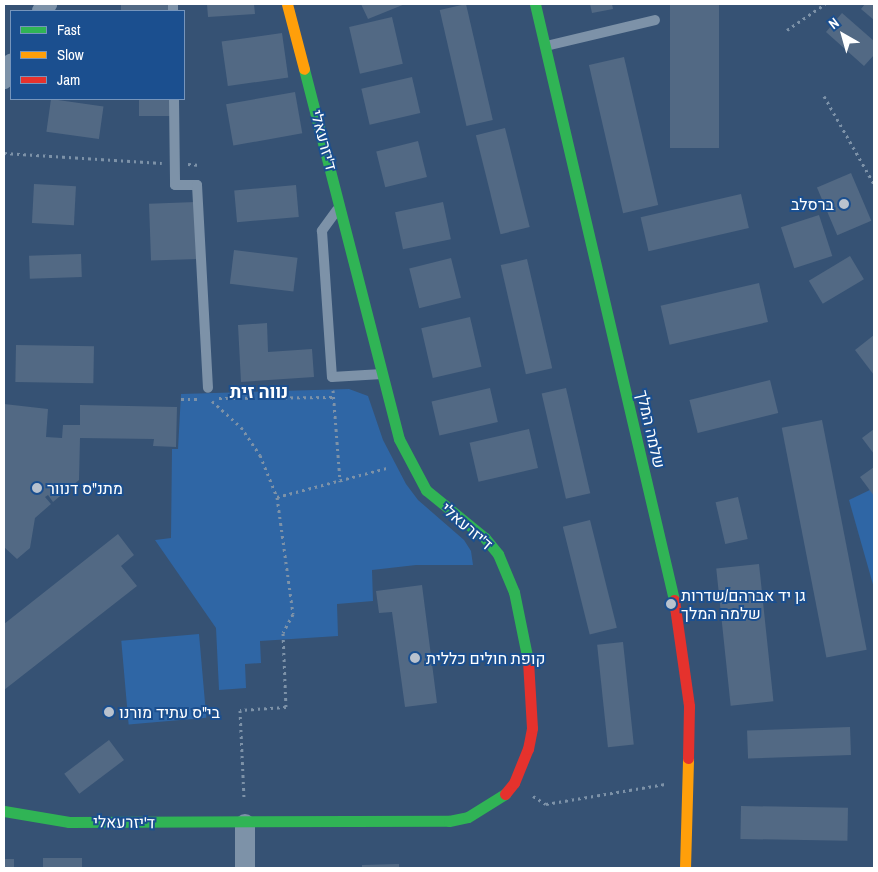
<!DOCTYPE html>
<html>
<head>
<meta charset="utf-8">
<style>
	body { margin:0 }
	#map { position:relative; width:878px; height:872px; overflow:hidden; background:#365274; font-family:"Archivo Narrow",Heebo,sans-serif }
	div>[style] { position:absolute }
	.green>* { inset:0; background:#2f66a5; transform-origin:0 0 }
	.building>* { inset:0; background:#526984; transform-origin:0 0 }
	.path>* { height:3px; margin-top:-1.5px; transform-origin:0; background:repeating-linear-gradient(90deg,#7d92a8 0 2.5px,transparent 0 6.5px) }
	.lane>* { height:10px; margin:-5px; padding:0 5px; transform-origin:5px; border-radius:5px; background:#7d92a8 }
	.street>* { height:20px; margin:-10px; padding:0 10px; transform-origin:10px; border-radius:10px; background:#7d92a8 }
	.fast>* { height:11px; margin:-5.5px; padding:0 5.5px; transform-origin:5.5px; border-radius:5.5px; background:#30b455 }
	.slow>* { height:11px; margin:-5.5px; padding:0 5.5px; transform-origin:5.5px; border-radius:5.5px; background:#ff9f0a }
	.jam>* { height:11px; margin:-5.5px; padding:0 5.5px; transform-origin:5.5px; border-radius:5.5px; background:#e5322d }
	.dots>* { width:14px; height:14px; translate:-50% -50%; box-sizing:border-box; border:2px solid #1b4f8f; border-radius:50% }
	span { translate:-50% -50%; white-space:nowrap; text-align:center; line-height:1.15; -webkit-text-stroke:4px #1b4f8f; paint-order:stroke }
	.street-label { font-size:16px; color:#fff }
	.poi-label { font-size:16px; color:#fff }
	.right { translate:-100% -50%; text-align:right }
	.left { translate:0 -50%; text-align:left }
	.neighbourhood-label { font-size:18px; color:#fff; font-weight:700 }
	.frame { position:absolute; inset:0; border:5px solid #fff; pointer-events:none }
	.legend { position:absolute; left:10px; top:10px; width:175px; height:90px; box-sizing:border-box; background:#1b4f8f; border:1px solid #7695bc; margin:0; padding:6px 9px; list-style:none; font-size:15px; color:#fff }
	.legend li { display:flex; align-items:center; gap:10px; height:25px }
	.legend b { width:25px; border:1px solid #7695bc }
	.north { position:absolute; left:818px; top:10px; width:50px; height:50px; -webkit-text-stroke:4px #1b4f8f; paint-order:stroke; rotate:322deg; font-size:14px; font-weight:700; line-height:20px; text-align:center; color:#fff }
	.north::after { content:''; display:block; margin:auto; width:18px; height:22px; background:#fff; clip-path:polygon(50% 0,100% 100%,50% 72%,0 100%) }
</style>
</head>
<body>
<div id="map">
	<div class="green">
		<div style="clip-path:polygon(349px 389px,368px 396px,383px 440px,406px 484px,418px 500px,464px 540px,471px 551px,473px 565px,416px 565px,372px 570px,373px 601px,337px 604px,338px 636px,260px 641px,261px 663px,245px 664px,246px 688px,219px 690px,216px 628px,155px 540px,171px 538px,172px 449px,178px 449px,181px 394px)"></div>
		<div style="clip-path:polygon(874px 488px,874px 588px,849px 500px)"></div>
		<div style="left:199px;top:634px;width:84px;height:78px;rotate:85deg"></div>
	</div>
	<div class="building">
		<div style="left:121px;top:4px;width:48px;height:7px"></div>
		<div style="clip-path:polygon(207px 4px,254px 4px,255px 14px,208px 17px)"></div>
		<div style="clip-path:polygon(361px 4px,405px 4px,368px 19px)"></div>
		<div style="left:466px;top:4px;width:119px;height:27px;rotate:77deg"></div>
		<div style="clip-path:polygon(590px 4px,612px 4px,613px 9px,592px 13px)"></div>
		<div style="left:670px;top:4px;width:49px;height:144px"></div>
		<div style="clip-path:polygon(865px 4px,874px 4px,874px 20px,861px 9px)"></div>
		<div style="clip-path:polygon(842px 13px,874px 41px,874px 55px,864px 66px,826px 32px)"></div>
		<div style="left:392px;top:17px;width:48px;height:44px;rotate:77deg"></div>
		<div style="left:282px;top:33px;width:45px;height:61px;rotate:82deg"></div>
		<div style="left:624px;top:57px;width:152px;height:36px;rotate:77deg"></div>
		<div style="left:412px;top:77px;width:37px;height:52px;rotate:77deg"></div>
		<div style="left:295px;top:92px;width:42px;height:70px;rotate:80deg"></div>
		<div style="left:51px;top:99px;width:53px;height:33px;rotate:8deg"></div>
		<div style="left:139px;top:99px;width:31px;height:17px"></div>
		<div style="left:505px;top:128px;width:102px;height:30px;rotate:76deg"></div>
		<div style="left:418px;top:141px;width:37px;height:43px;rotate:76deg"></div>
		<div style="left:851px;top:173px;width:52px;height:37px;rotate:67deg"></div>
		<div style="left:34px;top:184px;width:42px;height:39px;rotate:3deg"></div>
		<div style="left:296px;top:185px;width:32px;height:62px;rotate:85deg"></div>
		<div style="left:741px;top:194px;width:35px;height:103px;rotate:77deg"></div>
		<div style="left:196px;top:202px;width:57px;height:47px;rotate:88deg"></div>
		<div style="left:443px;top:202px;width:38px;height:49px;rotate:78deg"></div>
		<div style="left:819px;top:215px;width:43px;height:40px;rotate:72deg"></div>
		<div style="left:234px;top:250px;width:64px;height:34px;rotate:7deg"></div>
		<div style="left:81px;top:254px;width:23px;height:52px;rotate:88deg"></div>
		<div style="left:850px;top:256px;width:27px;height:48px;rotate:59deg"></div>
		<div style="left:451px;top:258px;width:41px;height:43px;rotate:76deg"></div>
		<div style="left:527px;top:259px;width:112px;height:27px;rotate:77deg"></div>
		<div style="left:759px;top:283px;width:40px;height:101px;rotate:77deg"></div>
		<div style="left:470px;top:317px;width:51px;height:50px;rotate:77deg"></div>
		<div style="clip-path:polygon(267px 323px,268px 352px,312px 349px,314px 377px,241px 382px,238px 325px)"></div>
		<div style="clip-path:polygon(874px 335px,874px 375px,855px 350px)"></div>
		<div style="left:16px;top:345px;width:78px;height:37px;rotate:1deg"></div>
		<div style="left:770px;top:380px;width:34px;height:83px;rotate:76deg"></div>
		<div style="left:490px;top:388px;width:35px;height:60px;rotate:77deg"></div>
		<div style="left:566px;top:388px;width:108px;height:25px;rotate:77deg"></div>
		<div style="clip-path:polygon(4px 404px,48px 409px,46px 437px,62px 438px,63px 425px,80px 425px,80px 405px,177px 407px,176px 447px,153px 446px,154px 439px,80px 438px,79px 480px,53px 502px,48px 495px,45px 497px,51px 504px,35px 518px,30px 548px,17px 559px,4px 547px)"></div>
		<div style="left:822px;top:420px;width:234px;height:41px;rotate:79deg"></div>
		<div style="left:529px;top:429px;width:40px;height:61px;rotate:77deg"></div>
		<div style="clip-path:polygon(874px 429px,874px 454px,862px 438px)"></div>
		<div style="clip-path:polygon(874px 467px,874px 496px,860px 477px)"></div>
		<div style="left:738px;top:497px;width:43px;height:23px;rotate:77deg"></div>
		<div style="left:590px;top:520px;width:111px;height:28px;rotate:76deg"></div>
		<div style="clip-path:polygon(118px 534px,134px 555px,121px 566px,137px 586px,4px 690px,4px 624px)"></div>
		<div style="left:759px;top:564px;width:138px;height:43px;rotate:84deg"></div>
		<div style="clip-path:polygon(422px 585px,437px 703px,405px 707px,392px 612px,379px 613px,376px 591px)"></div>
		<div style="left:623px;top:642px;width:103px;height:26px;rotate:84deg"></div>
		<div style="left:850px;top:727px;width:28px;height:103px;rotate:88deg"></div>
		<div style="left:109px;top:740px;width:25px;height:56px;rotate:53deg"></div>
		<div style="left:741px;top:806px;width:107px;height:33px;rotate:1deg"></div>
		<div style="left:82px;top:858px;width:10px;height:39px;rotate:90deg"></div>
		<div style="left:4px;top:859px;width:10px;height:9px"></div>
		<div style="clip-path:polygon(399px 864px,399px 868px,362px 868px,362px 865px)"></div>
	</div>
	<div class="path">
		<div style="left:787px;top:30px;width:46px;rotate:-34.4deg"></div>
		<div style="left:824px;top:96px;width:101px;rotate:60.4deg"></div>
		<div style="left:4px;top:153px;width:158px;rotate:3.6deg"></div>
		<div style="left:188px;top:164px;width:12px;rotate:5deg"></div>
		<div style="left:333px;top:390px;width:92px;rotate:85.6deg"></div>
		<div style="left:219px;top:398px;width:115px;rotate:-0.5deg"></div>
		<div style="left:181px;top:399px;width:17px"></div>
		<div style="left:212px;top:401px;width:39px;rotate:42deg"></div>
		<div style="left:241px;top:427px;width:34px;rotate:56deg"></div>
		<div style="left:260px;top:455px;width:45px;rotate:68deg"></div>
		<div style="left:277px;top:497px;width:118px;rotate:82.2deg"></div>
		<div style="left:293px;top:614px;width:21px;rotate:118deg"></div>
		<div style="left:283px;top:633px;width:74px;rotate:87.7deg"></div>
		<div style="left:286px;top:707px;width:46px;rotate:176.3deg"></div>
		<div style="left:240px;top:710px;width:88px;rotate:87.4deg"></div>
		<div style="left:277px;top:497px;width:114px;rotate:-14.8deg"></div>
		<div style="left:533px;top:796px;width:15px;rotate:32deg"></div>
		<div style="left:546px;top:804px;width:121px;rotate:-9.5deg"></div>
	</div>
	<div class="lane">
		<div style="left:173px;top:4px;width:7px;rotate:90deg"></div>
		<div style="left:546px;top:46px;width:112px;rotate:-13.4deg"></div>
		<div style="left:174px;top:99px;width:86px;rotate:89.3deg"></div>
		<div style="left:175px;top:185px;width:22px"></div>
		<div style="left:197px;top:185px;width:203px;rotate:86.9deg"></div>
		<div style="left:337px;top:210px;width:26px;rotate:126deg"></div>
		<div style="left:322px;top:231px;width:146px;rotate:86.1deg"></div>
		<div style="left:332px;top:377px;width:50px;rotate:-3.4deg"></div>
	</div>
	<div class="street">
		<div style="left:42px;top:11px;width:9px;rotate:-54deg"></div>
		<div style="left:4px;top:79px;width:17px;rotate:-65deg"></div>
		<div style="left:245px;top:824px;width:44px;rotate:90deg"></div>
	</div>
	<div class="fast">
		<div style="left:535px;top:4px;width:612px;rotate:76.87deg"></div>
		<div style="left:304px;top:69px;width:382px;rotate:75.6deg"></div>
		<div style="left:399px;top:439px;width:58px;rotate:62.1deg"></div>
		<div style="left:426px;top:490px;width:76px;rotate:39.1deg"></div>
		<div style="left:485px;top:538px;width:21px;rotate:51deg"></div>
		<div style="left:498px;top:554px;width:41px;rotate:67.2deg"></div>
		<div style="left:514px;top:592px;width:70px;rotate:78.5deg"></div>
		<div style="left:4px;top:811px;width:66px;rotate:9.6deg"></div>
		<div style="left:69px;top:822px;width:380px;rotate:-0.2deg"></div>
		<div style="left:449px;top:821px;width:19px;rotate:-12deg"></div>
		<div style="left:468px;top:817px;width:44px;rotate:-31.9deg"></div>
	</div>
	<div class="slow">
		<div style="left:287px;top:4px;width:67px;rotate:75.3deg"></div>
		<div style="left:685px;top:868px;width:110px;rotate:-88.4deg"></div>
	</div>
	<div class="jam">
		<div style="left:674px;top:600px;width:107px;rotate:81.9deg"></div>
		<div style="left:689px;top:706px;width:52px;rotate:91.1deg"></div>
		<div style="left:505px;top:794px;width:14px;rotate:-51deg"></div>
		<div style="left:514px;top:783px;width:37px;rotate:-68deg"></div>
		<div style="left:528px;top:749px;width:21px;rotate:-79deg"></div>
		<div style="left:532px;top:728px;width:67px;rotate:-93.4deg"></div>
	</div>
	<div class="dots">
		<div style="left:844px;top:204px;background:#b9c2ce"></div>
		<div style="left:37px;top:488px;background:#b9c2ce"></div>
		<div style="left:671px;top:604px;background:#b9c2ce"></div>
		<div style="left:415px;top:658px;background:#b9c2ce"></div>
		<div style="left:109px;top:712px;background:#b9c2ce"></div>
	</div>
	<div class="street-label">
		<span style="left:324px;top:140px;rotate:75deg">ד'יזרעאלי</span>
		<span style="left:651px;top:429px;rotate:77deg">שלמה המלך</span>
		<span style="left:467px;top:526px;rotate:41deg">ד'יזרעאלי</span>
		<span style="left:124px;top:822px;rotate:1deg">ד'יזרעאלי</span>
	</div>
	<div class="poi-label">
		<span class="right" style="left:834px;top:204px">ברסלב</span>
		<span class="left" style="left:47px;top:488px">מתנ"ס דנוור</span>
		<span class="left" style="left:681px;top:604px">גן יד אברהם/שדרות<br>שלמה המלך</span>
		<span class="left" style="left:426px;top:658px">קופת חולים כללית</span>
		<span class="left" style="left:119px;top:712px">בי"ס עתיד מורנו</span>
	</div>
	<div class="neighbourhood-label">
		<span style="left:259px;top:392px">נווה זית</span>
	</div>
	<div class="frame"></div>
	<ul class="legend">
	<li><b style="height:6px;background:#30b455"></b>Fast</li>
	<li><b style="height:6px;background:#ff9f0a"></b>Slow</li>
	<li><b style="height:6px;background:#e5322d"></b>Jam</li>
	</ul>
	<div class="north">N</div>
</div>
</body>
</html>
